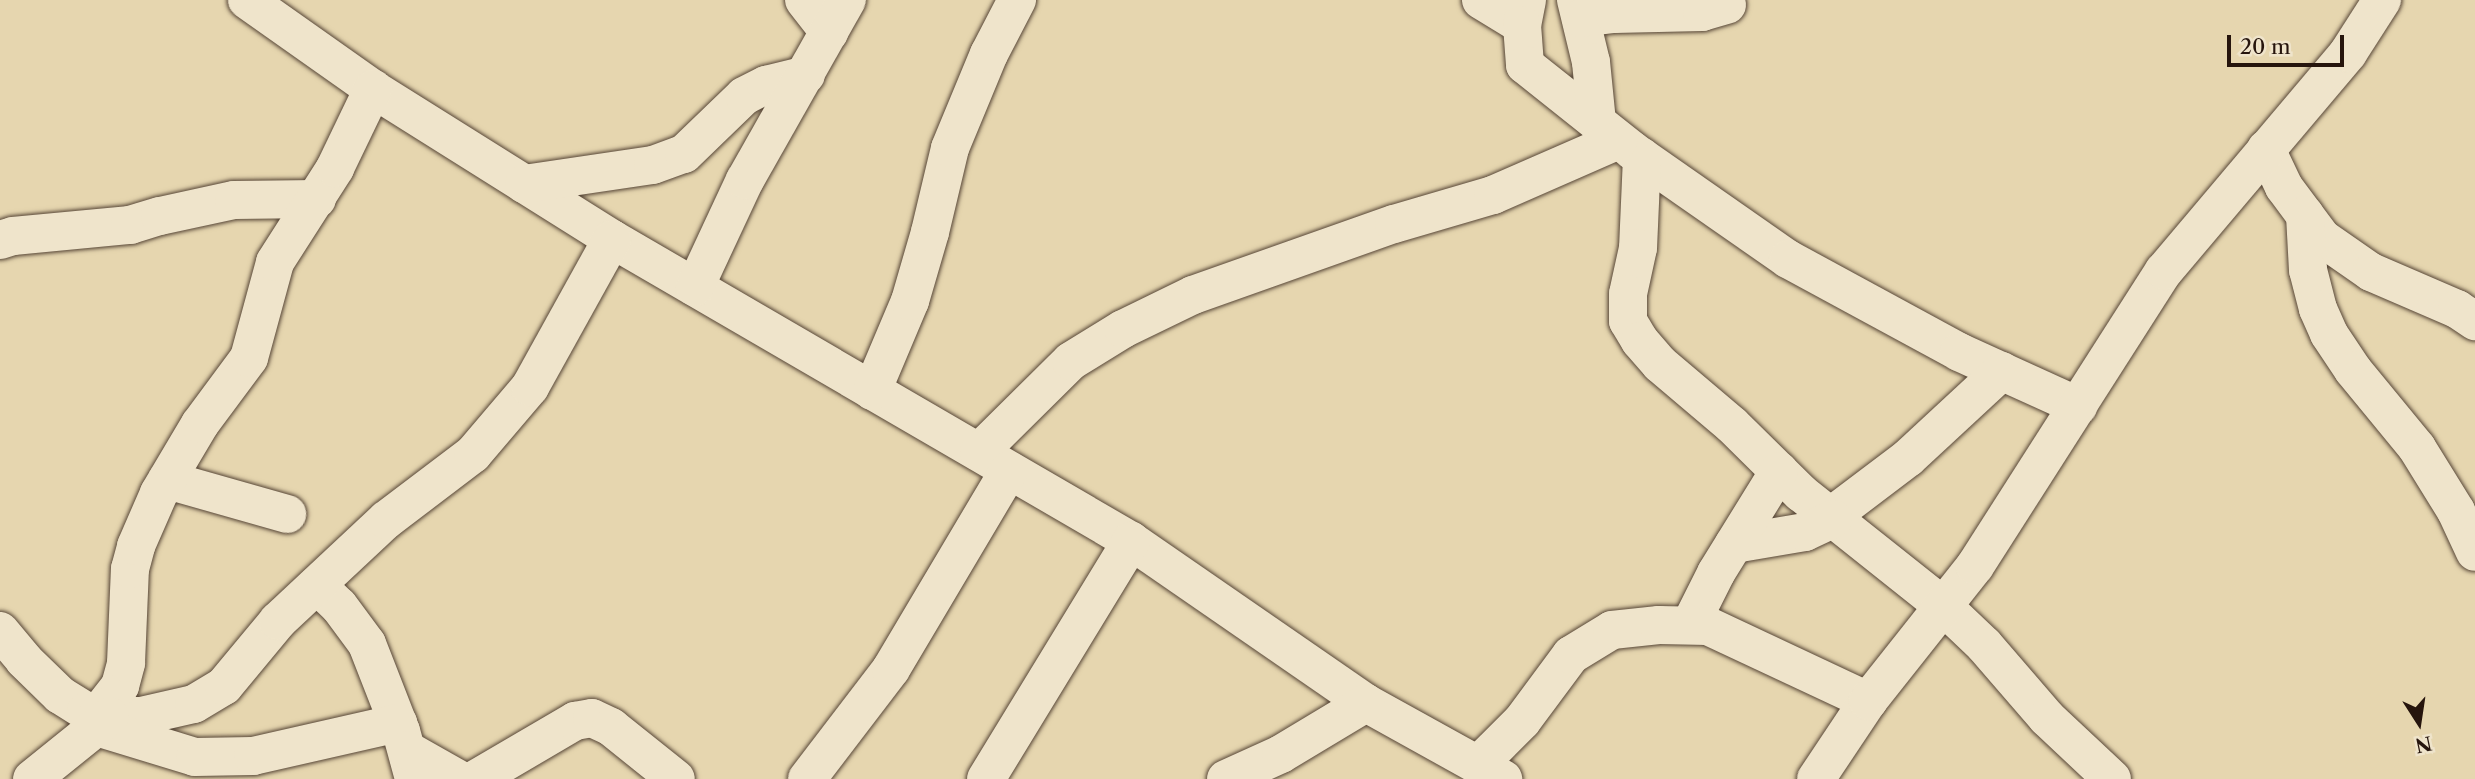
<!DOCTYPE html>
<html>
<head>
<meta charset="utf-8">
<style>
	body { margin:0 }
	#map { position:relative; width:2475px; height:779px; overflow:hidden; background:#e6d6af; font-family:"Libre Caslon Text",serif }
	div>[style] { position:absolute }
	.roads { filter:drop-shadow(0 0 2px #564536) drop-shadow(0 0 2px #564536) }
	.minor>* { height:38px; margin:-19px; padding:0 19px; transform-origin:19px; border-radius:19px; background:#efe4cb }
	span { translate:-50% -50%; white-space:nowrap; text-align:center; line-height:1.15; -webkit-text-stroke:6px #efe4cb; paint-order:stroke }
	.north { position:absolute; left:2384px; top:688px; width:70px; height:70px; -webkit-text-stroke:5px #efe4cb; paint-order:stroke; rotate:168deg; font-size:19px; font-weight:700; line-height:28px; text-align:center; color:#26150d }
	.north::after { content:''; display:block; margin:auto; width:24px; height:32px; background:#26150d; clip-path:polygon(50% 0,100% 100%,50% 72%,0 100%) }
	.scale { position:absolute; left:2227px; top:35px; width:117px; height:32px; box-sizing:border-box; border:4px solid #26150d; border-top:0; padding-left:9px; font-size:21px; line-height:24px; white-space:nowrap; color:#26150d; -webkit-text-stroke:5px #efe4cb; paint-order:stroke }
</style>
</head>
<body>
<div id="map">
	<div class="roads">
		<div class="minor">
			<div style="left:247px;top:0;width:154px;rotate:35.2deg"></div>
			<div style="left:373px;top:89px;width:282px;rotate:32.1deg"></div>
			<div style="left:612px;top:239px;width:600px;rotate:30.19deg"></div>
			<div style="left:1131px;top:541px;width:285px;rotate:34.6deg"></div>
			<div style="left:1366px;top:703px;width:157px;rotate:29deg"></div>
			<div style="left:804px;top:0;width:41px;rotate:52deg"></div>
			<div style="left:1481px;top:0;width:48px;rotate:31.4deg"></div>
			<div style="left:1527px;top:0;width:25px;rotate:101deg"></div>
			<div style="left:1522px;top:25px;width:40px;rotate:85.7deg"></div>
			<div style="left:1525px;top:65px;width:138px;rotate:38.5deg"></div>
			<div style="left:1633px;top:151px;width:189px;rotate:34.9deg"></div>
			<div style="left:1788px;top:259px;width:195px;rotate:28.5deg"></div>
			<div style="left:1959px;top:352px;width:131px;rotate:24.4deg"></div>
			<div style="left:1576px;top:0;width:64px;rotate:76.4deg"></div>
			<div style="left:1591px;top:62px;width:60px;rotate:84.3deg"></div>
			<div style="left:1581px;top:18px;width:33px;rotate:-7deg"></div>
			<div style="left:1614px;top:14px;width:88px;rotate:-1.3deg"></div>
			<div style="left:1702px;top:12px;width:26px;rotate:-16deg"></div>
			<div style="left:2266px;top:149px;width:42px;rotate:64.7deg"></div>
			<div style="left:2284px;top:187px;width:64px;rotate:53.3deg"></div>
			<div style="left:2322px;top:238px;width:60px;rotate:34.8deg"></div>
			<div style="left:2371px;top:272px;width:94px;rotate:23.3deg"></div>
			<div style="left:2457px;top:309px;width:22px;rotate:34deg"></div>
			<div style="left:1642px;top:157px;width:91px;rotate:92.5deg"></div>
			<div style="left:1638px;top:248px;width:47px;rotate:102.3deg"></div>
			<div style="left:1628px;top:294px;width:27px;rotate:90deg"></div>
			<div style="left:1628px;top:321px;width:23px;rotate:59deg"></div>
			<div style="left:1640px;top:341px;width:30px;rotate:49deg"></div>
			<div style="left:1660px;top:364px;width:94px;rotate:40.3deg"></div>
			<div style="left:1732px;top:425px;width:97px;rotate:44.6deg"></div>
			<div style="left:1801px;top:493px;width:181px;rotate:38.5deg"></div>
			<div style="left:1943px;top:606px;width:57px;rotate:43.6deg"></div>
			<div style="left:1984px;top:645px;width:96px;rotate:49.2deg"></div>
			<div style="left:2047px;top:718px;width:89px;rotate:43.2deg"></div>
			<div style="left:524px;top:184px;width:130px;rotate:-8.4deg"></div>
			<div style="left:653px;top:165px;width:33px;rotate:-20deg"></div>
			<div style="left:684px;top:154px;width:83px;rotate:-44deg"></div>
			<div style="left:744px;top:96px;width:25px;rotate:-27deg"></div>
			<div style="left:766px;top:85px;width:41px;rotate:-14deg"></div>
			<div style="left:2305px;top:215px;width:55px;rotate:86.9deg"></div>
			<div style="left:2308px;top:270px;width:40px;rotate:75.6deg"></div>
			<div style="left:2318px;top:309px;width:27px;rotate:66deg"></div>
			<div style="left:2329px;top:334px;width:43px;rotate:56.3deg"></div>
			<div style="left:2353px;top:370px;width:101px;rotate:50.6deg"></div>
			<div style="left:2417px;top:448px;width:74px;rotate:58.2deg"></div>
			<div style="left:2456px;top:511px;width:45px;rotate:65.1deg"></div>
			<div style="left:0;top:240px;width:14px;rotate:-17deg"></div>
			<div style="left:13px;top:236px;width:118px;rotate:-5.4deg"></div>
			<div style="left:130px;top:225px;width:31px;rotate:-17deg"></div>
			<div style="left:160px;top:216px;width:76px;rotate:-12.2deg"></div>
			<div style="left:234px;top:200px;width:83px;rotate:-0.7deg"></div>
			<div style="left:695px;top:287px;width:118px;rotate:-65deg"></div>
			<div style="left:745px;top:180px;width:207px;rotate:-60.5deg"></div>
			<div style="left:872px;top:391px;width:98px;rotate:-67.1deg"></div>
			<div style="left:910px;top:301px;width:72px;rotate:-73.8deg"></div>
			<div style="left:930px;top:232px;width:86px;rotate:-76.6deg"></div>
			<div style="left:950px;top:148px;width:102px;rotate:-67.5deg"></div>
			<div style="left:989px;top:54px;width:61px;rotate:-62.6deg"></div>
			<div style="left:979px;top:452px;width:129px;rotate:-44.7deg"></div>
			<div style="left:1071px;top:361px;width:61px;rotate:-31.6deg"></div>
			<div style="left:1123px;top:329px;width:78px;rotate:-25.9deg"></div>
			<div style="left:1193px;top:295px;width:213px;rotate:-19.5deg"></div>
			<div style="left:1394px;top:224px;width:103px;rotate:-16.3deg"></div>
			<div style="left:1493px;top:195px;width:137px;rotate:-23.6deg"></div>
			<div style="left:167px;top:480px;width:125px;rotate:15.8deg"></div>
			<div style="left:1830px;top:517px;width:98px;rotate:-37.1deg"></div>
			<div style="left:1908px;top:458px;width:128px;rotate:-42.8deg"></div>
			<div style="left:1734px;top:544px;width:72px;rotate:-9.6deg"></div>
			<div style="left:1805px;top:532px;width:31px;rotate:-25deg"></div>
			<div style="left:317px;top:585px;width:30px;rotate:44deg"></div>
			<div style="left:339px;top:606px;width:47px;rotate:53.6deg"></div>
			<div style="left:367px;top:644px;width:93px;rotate:68.7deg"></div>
			<div style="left:401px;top:731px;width:50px;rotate:74.8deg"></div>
			<div style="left:1690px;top:625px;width:58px;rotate:-63.4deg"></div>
			<div style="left:1716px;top:573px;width:120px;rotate:-58.3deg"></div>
			<div style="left:0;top:631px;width:38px;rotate:50deg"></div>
			<div style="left:24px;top:660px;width:50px;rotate:44.2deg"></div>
			<div style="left:60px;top:695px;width:31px;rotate:32deg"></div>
			<div style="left:86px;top:711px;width:25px;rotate:12deg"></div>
			<div style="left:110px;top:716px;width:31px"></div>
			<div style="left:141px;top:716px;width:54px;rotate:-12.8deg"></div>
			<div style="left:194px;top:704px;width:35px;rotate:-31deg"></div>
			<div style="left:224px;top:686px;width:85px;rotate:-50.3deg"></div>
			<div style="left:278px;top:621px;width:148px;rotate:-43.1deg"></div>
			<div style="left:386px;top:520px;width:109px;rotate:-37.2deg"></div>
			<div style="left:473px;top:454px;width:88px;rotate:-49.6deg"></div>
			<div style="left:530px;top:387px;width:169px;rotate:-61deg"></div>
			<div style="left:98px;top:714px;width:36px;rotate:-52deg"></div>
			<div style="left:120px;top:686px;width:24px;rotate:-75deg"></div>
			<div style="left:126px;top:663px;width:94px;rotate:-87.6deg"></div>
			<div style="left:130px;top:569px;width:24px;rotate:-75deg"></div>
			<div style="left:136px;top:546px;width:58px;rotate:-66.5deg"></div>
			<div style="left:159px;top:493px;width:80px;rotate:-59.3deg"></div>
			<div style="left:200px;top:424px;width:82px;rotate:-53.4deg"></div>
			<div style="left:249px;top:358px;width:99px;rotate:-74.8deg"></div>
			<div style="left:275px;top:262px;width:112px;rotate:-57.4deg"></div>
			<div style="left:335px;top:168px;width:88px;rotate:-64.3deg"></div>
			<div style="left:97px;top:727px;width:102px;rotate:17deg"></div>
			<div style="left:195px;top:757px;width:58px;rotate:-1deg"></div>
			<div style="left:253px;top:756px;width:149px;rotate:-12.8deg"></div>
			<div style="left:407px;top:750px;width:59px;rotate:29.6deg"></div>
			<div style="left:1478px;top:765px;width:62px;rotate:-45deg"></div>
			<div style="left:1522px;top:721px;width:82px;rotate:-53.4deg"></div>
			<div style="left:1571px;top:655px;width:48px;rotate:-31.4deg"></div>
			<div style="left:1612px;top:630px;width:47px;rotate:-6.1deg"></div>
			<div style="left:1659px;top:625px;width:49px;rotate:1.2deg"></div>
			<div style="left:1708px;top:626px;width:177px;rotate:25.1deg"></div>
			<div style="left:32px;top:779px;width:100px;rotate:-38.9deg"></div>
			<div style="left:476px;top:779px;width:115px;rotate:-30.4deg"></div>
			<div style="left:575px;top:721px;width:17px;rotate:-10deg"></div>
			<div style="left:592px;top:718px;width:21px;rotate:25deg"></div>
			<div style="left:611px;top:727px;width:83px;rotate:38.7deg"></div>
			<div style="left:807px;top:779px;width:138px;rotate:-52.6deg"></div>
			<div style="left:891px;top:669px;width:231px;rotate:-59.3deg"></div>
			<div style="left:986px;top:779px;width:279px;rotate:-58.6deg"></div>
			<div style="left:1226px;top:779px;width:60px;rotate:-24.4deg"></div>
			<div style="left:1281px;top:754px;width:99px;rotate:-31deg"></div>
			<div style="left:1816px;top:779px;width:94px;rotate:-56.3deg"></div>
			<div style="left:1868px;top:701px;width:172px;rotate:-51.6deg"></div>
			<div style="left:1975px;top:566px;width:350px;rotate:-57.4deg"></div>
			<div style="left:2164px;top:271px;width:285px;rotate:-49.8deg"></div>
			<div style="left:2348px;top:53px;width:63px;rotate:-57.3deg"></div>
		</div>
	</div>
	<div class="north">N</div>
	<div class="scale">20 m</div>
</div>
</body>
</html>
